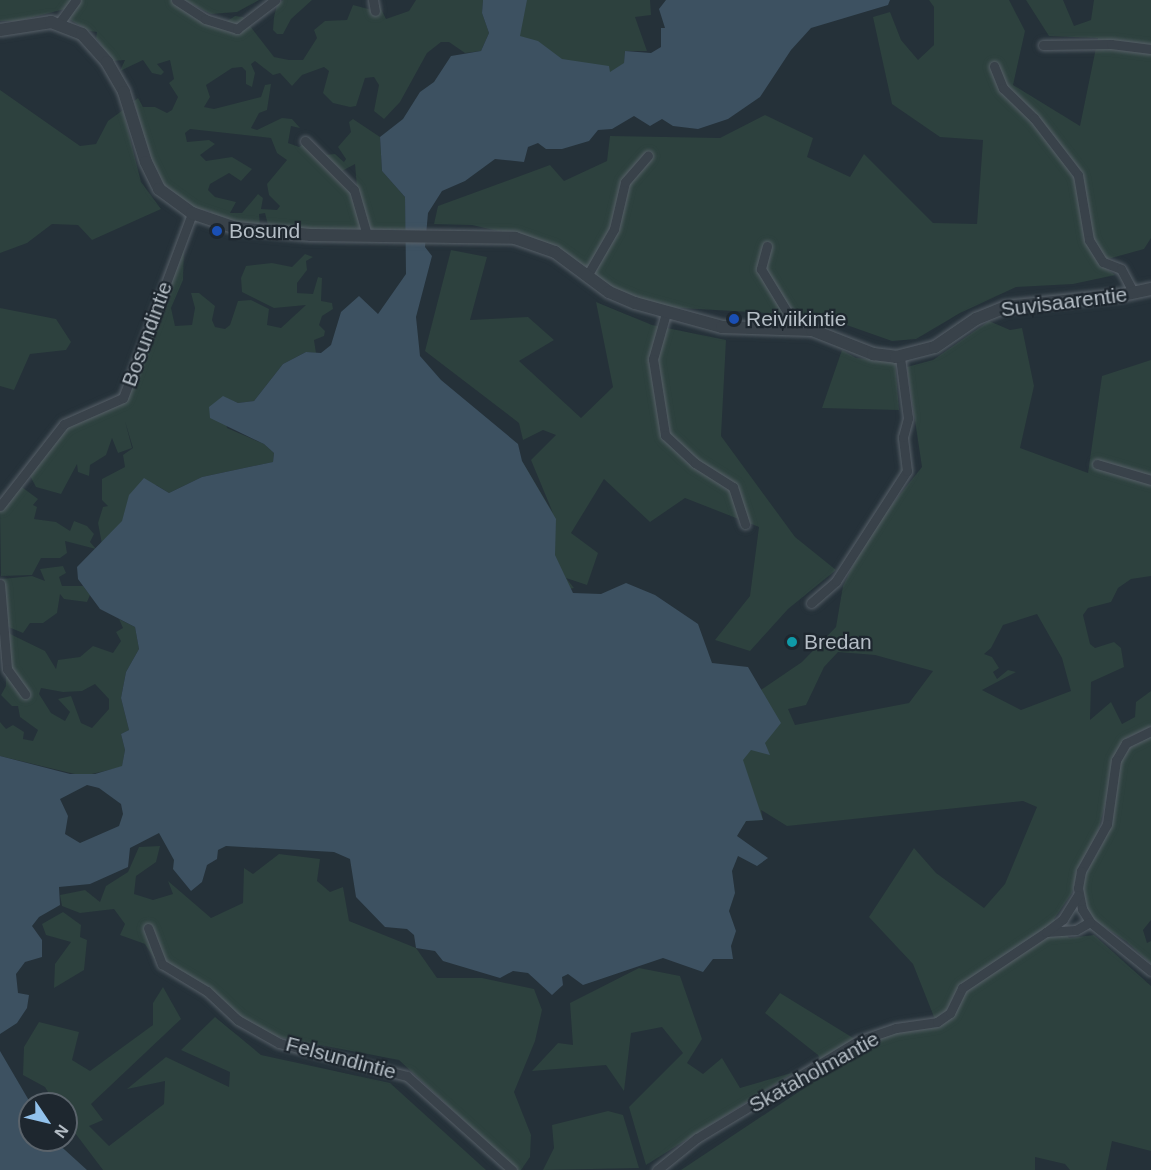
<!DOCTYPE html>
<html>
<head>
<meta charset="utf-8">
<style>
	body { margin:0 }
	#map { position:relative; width:1151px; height:1170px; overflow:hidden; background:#253139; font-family:Arial,sans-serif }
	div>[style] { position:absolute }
	.green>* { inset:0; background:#2d413e }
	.water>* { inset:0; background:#3d5161 }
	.roads { filter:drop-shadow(0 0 2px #576068) drop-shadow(0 0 2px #576068) }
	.minor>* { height:9px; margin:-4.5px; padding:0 4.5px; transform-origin:4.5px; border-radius:4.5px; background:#39424a }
	.tertiary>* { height:12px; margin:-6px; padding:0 6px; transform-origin:6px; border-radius:6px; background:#39424a }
	.dots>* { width:16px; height:16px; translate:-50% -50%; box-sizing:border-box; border:3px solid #1e272f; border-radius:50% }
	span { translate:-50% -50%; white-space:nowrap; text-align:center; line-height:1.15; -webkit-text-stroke:4.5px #1e272f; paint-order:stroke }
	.poi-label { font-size:21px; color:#b4bdc5 }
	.left { translate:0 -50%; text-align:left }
	.street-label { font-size:21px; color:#b4bdc5 }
	.north { position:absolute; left:18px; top:1092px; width:60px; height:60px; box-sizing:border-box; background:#1e272f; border:2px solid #5a636b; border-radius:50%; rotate:125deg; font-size:16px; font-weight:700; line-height:24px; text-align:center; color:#b4bdc5 }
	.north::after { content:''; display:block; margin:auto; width:21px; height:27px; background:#92c2ec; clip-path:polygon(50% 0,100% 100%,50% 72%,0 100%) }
</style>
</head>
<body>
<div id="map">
	<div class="green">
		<div style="clip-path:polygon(evenodd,0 0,175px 0,221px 25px,235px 16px,243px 17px,274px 57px,289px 60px,303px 60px,317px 38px,314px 30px,325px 21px,347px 20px,353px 5px,372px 10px,379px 5px,386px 19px,409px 11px,416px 0,483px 0,482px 13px,489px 33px,481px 51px,465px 53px,449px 42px,441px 42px,427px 53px,400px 102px,384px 119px,374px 111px,379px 85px,374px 77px,365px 78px,356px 106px,350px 107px,333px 103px,323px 93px,329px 71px,324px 67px,302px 75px,292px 86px,280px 73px,273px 75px,255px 61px,251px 64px,255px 73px,252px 87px,246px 84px,246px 71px,242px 67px,232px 68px,206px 85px,210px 97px,204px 107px,214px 109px,261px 97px,265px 85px,271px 84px,267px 110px,259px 113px,251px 128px,257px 130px,282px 118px,292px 119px,300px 128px,291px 126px,288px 143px,299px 147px,305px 143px,357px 188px,355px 164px,342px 171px,325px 155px,335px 154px,344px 162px,346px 159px,338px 147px,351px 132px,349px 122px,353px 119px,380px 137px,382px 171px,405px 197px,406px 230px,304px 229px,268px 225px,265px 213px,259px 214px,260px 225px,227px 221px,214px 217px,210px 211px,194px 209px,165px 189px,150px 159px,134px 101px,138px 98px,143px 107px,155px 107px,167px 113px,172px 110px,178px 97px,169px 83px,174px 79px,170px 60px,157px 64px,164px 72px,161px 75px,152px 73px,143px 60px,120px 71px,125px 60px,113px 61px,96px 38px,97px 32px,89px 31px,69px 19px,65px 9px,18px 21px,0 21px,0 0,190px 129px,271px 138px,277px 153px,287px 160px,267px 184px,269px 195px,280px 206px,277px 210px,261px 209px,263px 198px,258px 194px,242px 213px,230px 213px,236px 202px,215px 197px,208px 190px,210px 184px,229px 173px,241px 181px,252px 169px,232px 157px,206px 161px,200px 155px,215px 144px,209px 140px,187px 142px,185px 133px,190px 129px)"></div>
		<div style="clip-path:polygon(184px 0,259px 0,237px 12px,211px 14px)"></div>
		<div style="clip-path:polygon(283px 0,312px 0,291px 19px,283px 34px,277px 34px,273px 30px,274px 17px,277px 5px)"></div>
		<div style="clip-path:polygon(524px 0,650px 0,651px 15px,635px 17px,647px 51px,625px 51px,623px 78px,525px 55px,514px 23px)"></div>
		<div style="clip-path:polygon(929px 0,1009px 0,1025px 31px,1013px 85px,1080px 126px,1098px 38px,1049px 36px,1026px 0,1063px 0,1074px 26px,1091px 20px,1094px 0,1151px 0,1151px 238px,1144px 249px,1097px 262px,1115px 275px,1073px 284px,1016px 287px,960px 313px,916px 339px,892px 341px,821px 316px,662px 307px,611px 291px,545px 242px,472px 225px,434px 224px,438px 206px,550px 165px,564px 181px,607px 161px,610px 136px,720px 138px,765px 115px,813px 138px,807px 157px,850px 177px,864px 154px,933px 223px,977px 224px,983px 140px,940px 137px,892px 104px,873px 17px,890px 12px,901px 40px,918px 60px,934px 45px,934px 7px)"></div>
		<div style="clip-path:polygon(0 90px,80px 146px,96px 144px,108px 121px,123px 110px,141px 182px,161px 209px,92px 240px,78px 225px,52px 224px,27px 243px,0 253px)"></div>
		<div style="clip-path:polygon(184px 247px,183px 280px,171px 308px,175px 326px,192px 325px,195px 308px,191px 293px,199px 293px,215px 306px,212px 320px,215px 327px,225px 329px,230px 325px,238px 301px,251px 300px,269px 309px,267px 325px,281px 328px,306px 305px,274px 308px,242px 292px,241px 278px,246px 266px,272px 263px,292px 267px,305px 254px,313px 257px,306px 261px,307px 270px,297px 283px,297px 293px,313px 294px,318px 277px,322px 278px,321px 301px,332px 303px,333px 309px,322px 316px,319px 325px,325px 331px,324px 336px,314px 340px,316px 353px,306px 352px,283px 364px,254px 401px,238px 403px,223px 397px,227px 428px,264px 444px,274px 453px,273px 462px,202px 477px,169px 493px,156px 485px,102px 544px,98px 523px,103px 507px,108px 506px,102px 500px,102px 479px,125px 467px,123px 455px,133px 448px,125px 421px,132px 448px,118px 453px,112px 438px,106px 455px,90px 465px,89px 476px,78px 472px,77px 464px,61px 494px,36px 487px,28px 472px,62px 426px,123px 400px,158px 314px,166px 312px,159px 306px)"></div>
		<div style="clip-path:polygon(451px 250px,487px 257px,470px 320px,528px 317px,554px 340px,519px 361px,581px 418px,613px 387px,596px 302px,652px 325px,726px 340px,721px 436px,795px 537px,836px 570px,788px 609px,750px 651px,715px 640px,750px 596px,759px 527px,685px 498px,650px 522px,604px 479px,571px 533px,598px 553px,587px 585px,566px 578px,574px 588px,547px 594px,522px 461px,553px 513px,531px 460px,556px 435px,543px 430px,523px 440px,519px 423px,425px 351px)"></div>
		<div style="clip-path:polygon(0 308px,56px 319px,71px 342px,66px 350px,30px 354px,14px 390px,0 386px)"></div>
		<div style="clip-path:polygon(evenodd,989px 321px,1010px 330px,1022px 328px,1034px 386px,1020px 448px,1088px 473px,1102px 376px,1151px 360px,1151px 576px,1131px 579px,1118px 588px,1111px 602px,1088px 608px,1083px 615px,1090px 644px,1095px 648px,1114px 642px,1121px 648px,1124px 667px,1091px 682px,1090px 720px,1111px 702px,1122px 724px,1135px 717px,1136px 702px,1151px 691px,1151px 727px,1126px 738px,1119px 748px,1097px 836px,1079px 866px,1072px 893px,1054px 919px,1069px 938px,1094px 935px,1151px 986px,1151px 1151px,1112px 1141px,1106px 1170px,1070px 1170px,1065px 1164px,1035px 1157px,1035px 1170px,681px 1170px,827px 1073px,818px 1055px,765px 1013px,780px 993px,858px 1041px,936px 1022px,913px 964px,869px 917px,914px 848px,936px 873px,984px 908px,1005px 884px,1037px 807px,1023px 801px,787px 826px,761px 810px,763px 820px,746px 821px,744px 825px,735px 818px,746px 700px,802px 662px,836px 627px,843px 586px,855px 561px,885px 513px,922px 467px,907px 367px,933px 360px,989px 321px,1037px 614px,1062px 658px,1071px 691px,1021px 710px,982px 690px,1016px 672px,1008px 670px,997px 679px,993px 672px,999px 668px,992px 657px,984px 654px,991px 648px,1003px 625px,1037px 614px,989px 321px,838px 652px,875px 655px,933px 671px,909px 703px,795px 725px,788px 709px,806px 705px,824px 667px,838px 652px)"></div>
		<div style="clip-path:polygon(842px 350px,856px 358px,895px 361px,899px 410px,822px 408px)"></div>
		<div style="clip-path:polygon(19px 485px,38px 499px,33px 505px,37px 507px,34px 519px,56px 522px,70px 531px,74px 521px,87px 526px,94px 534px,90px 542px,96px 549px,65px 541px,67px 553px,60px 558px,41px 558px,32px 575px,1px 576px,0 510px)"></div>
		<div style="clip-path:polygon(63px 566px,66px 573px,59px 577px,62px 586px,83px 586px,90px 595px,87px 602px,64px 599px,60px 594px,57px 613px,43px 623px,30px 623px,23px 633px,6px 626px,2px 579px,32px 576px,45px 581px,40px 569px)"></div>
		<div style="clip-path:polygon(evenodd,119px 619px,135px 627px,139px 649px,126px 672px,121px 698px,129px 730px,121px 734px,125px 750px,122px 767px,83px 776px,0 756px,0 722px,6px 729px,13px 725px,24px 732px,23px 739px,33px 741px,38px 730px,20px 717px,18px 706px,12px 706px,1px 695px,6px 686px,6px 632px,45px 651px,56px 669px,58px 660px,80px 657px,93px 646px,113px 653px,121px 641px,116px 632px,123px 628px,119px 619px,95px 684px,109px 699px,109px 709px,92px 728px,81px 723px,71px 696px,58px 699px,70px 712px,65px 721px,51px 713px,39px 694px,41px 688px,63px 692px,82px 691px,95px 684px)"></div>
		<div style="clip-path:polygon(1151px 735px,1151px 920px,1143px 930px,1147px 943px,1151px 941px,1151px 964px,1126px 941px,1094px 920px,1083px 902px,1081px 882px,1104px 841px,1120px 760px,1133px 743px)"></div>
		<div style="clip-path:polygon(160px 846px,156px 862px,136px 876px,134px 894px,153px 900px,173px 894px,168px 881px,211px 918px,243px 903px,244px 868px,253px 874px,279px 854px,320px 859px,317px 881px,330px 892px,343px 887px,349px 921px,416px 948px,437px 978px,482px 978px,534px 989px,542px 1010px,535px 1041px,514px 1092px,531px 1135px,530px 1157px,521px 1170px,517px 1170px,399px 1060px,267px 1035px,154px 958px,145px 944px,120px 935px,125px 924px,114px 909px,80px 913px,62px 906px,60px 895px,85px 890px,100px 902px,106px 886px,128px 872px,139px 847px)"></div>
		<div style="clip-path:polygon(63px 912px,81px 925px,80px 937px,87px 940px,84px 970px,54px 988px,55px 964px,71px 942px,46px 935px,42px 924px)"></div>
		<div style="clip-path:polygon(639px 968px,680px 976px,702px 1039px,687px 1063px,703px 1074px,722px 1058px,740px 1088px,795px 1072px,646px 1165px,629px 1107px,683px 1053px,662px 1027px,631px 1033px,624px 1091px,606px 1065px,532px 1071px,558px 1043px,573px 1045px,570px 1003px)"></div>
		<div style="clip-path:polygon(163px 987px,181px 1019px,91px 1104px,103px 1120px,89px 1126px,109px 1146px,164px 1104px,165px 1081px,127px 1089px,166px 1057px,229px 1087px,230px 1072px,181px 1050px,215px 1017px,261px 1055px,390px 1083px,486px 1170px,103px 1170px,66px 1121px,66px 1104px,55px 1104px,45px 1087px,23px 1075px,24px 1047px,39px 1022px,79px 1032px,72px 1060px,90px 1071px,153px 1025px,153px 1003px)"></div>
		<div style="clip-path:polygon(608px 1111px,623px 1115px,639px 1168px,543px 1170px,554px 1148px,552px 1125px)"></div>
	</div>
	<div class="water">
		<div style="clip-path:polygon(evenodd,483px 0,527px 0,520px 36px,538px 41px,562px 59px,609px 66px,610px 72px,624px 63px,625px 51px,651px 53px,661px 47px,661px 28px,665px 28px,659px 9px,666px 0,890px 0,888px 5px,811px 28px,791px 50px,760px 97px,728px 119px,698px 129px,673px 126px,662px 119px,650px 126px,634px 116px,612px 129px,598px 130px,589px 141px,562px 149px,546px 149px,538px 143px,528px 147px,524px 162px,495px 159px,465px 181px,442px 191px,428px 213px,425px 247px,432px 256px,416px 317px,420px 356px,441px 380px,518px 444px,522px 461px,556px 519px,555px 555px,573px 593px,601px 594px,626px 583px,655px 595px,698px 624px,712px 663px,748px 667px,781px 723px,765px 743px,770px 755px,751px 750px,743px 760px,763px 820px,746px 821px,737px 836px,768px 858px,757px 866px,738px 856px,732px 871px,735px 893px,729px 911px,736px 931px,731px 946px,733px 959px,713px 959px,703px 972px,663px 958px,583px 985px,568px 974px,562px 977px,563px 985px,552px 995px,528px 973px,513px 971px,500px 978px,443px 961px,435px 951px,416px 948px,414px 935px,407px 929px,385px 927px,356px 897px,350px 859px,334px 852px,226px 846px,218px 850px,217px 859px,207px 865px,202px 882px,191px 891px,173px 869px,174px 860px,159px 833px,130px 848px,128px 867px,90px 884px,59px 887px,60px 905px,39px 917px,32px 926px,42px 940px,42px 957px,25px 962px,16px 974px,18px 993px,29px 995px,27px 1008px,17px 1023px,0 1034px,0 756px,70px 774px,95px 774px,122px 766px,125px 750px,121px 734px,129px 730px,121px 698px,126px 672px,139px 649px,135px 627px,100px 609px,78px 579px,77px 567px,122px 521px,129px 495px,144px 478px,169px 493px,202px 477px,273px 462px,274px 453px,264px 444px,210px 418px,209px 407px,223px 396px,238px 403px,254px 401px,283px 364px,306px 352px,321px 353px,331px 345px,341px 312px,359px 296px,378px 314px,406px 274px,405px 197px,382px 171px,380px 137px,403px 119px,420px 92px,434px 82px,451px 56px,481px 51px,489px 33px,482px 13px,483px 0,87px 785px,99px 788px,121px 804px,123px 814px,119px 826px,80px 843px,65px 834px,68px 816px,60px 799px,87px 785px)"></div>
		<div style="clip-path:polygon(0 1051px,31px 1104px,30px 1140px,54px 1140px,87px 1170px,0 1170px)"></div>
	</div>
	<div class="roads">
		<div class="minor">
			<div style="left:176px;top:0;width:35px;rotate:33deg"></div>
			<div style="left:205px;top:19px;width:34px;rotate:17deg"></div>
			<div style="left:237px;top:29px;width:48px;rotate:-37.3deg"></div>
			<div style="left:373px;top:0;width:11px;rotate:80deg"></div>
			<div style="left:60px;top:22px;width:27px;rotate:-54deg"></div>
			<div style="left:1043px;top:45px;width:68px;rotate:-0.8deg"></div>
			<div style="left:1111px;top:44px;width:40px;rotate:7.1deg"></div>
			<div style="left:994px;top:66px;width:24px;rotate:68deg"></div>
			<div style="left:1003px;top:88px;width:43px;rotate:44.1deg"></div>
			<div style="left:1034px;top:118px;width:72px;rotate:52.3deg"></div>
			<div style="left:1078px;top:175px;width:66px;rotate:80.4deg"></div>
			<div style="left:1089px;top:240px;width:26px;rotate:58deg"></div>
			<div style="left:1103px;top:262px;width:19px;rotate:21deg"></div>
			<div style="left:1121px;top:269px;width:27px;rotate:62deg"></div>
			<div style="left:305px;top:141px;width:69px;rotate:45deg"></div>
			<div style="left:354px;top:190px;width:47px;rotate:73.9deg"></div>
			<div style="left:767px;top:246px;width:24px;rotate:105deg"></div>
			<div style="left:761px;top:269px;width:69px;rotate:58.6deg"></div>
			<div style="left:587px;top:276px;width:54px;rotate:-60.1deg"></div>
			<div style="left:614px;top:229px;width:48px;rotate:-76.8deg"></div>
			<div style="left:625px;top:182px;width:35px;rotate:-49deg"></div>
			<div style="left:666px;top:313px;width:48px;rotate:105.8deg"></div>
			<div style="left:653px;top:359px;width:77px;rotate:81deg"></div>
			<div style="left:665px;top:435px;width:41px;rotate:43deg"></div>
			<div style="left:695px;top:463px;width:45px;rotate:32.3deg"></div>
			<div style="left:733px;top:487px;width:39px;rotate:72deg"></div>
			<div style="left:1097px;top:464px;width:56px;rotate:16.5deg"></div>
			<div style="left:0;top:506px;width:104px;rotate:-52deg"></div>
			<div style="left:64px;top:424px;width:64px;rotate:-23.8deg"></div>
			<div style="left:123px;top:398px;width:197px;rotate:-69.5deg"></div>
			<div style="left:0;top:584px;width:85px;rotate:85.3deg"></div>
			<div style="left:7px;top:669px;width:31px;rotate:54deg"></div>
			<div style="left:811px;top:603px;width:33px;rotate:-41deg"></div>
			<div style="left:836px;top:581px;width:131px;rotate:-57.2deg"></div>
			<div style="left:907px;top:471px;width:34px;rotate:-97deg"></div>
			<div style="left:903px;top:437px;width:20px;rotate:-75deg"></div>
			<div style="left:908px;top:418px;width:62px;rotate:-97.5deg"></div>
			<div style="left:1151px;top:731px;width:28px;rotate:154deg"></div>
			<div style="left:1126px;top:743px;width:20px;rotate:120deg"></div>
			<div style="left:1116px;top:760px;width:65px;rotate:98deg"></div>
			<div style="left:1107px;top:824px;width:54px;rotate:119deg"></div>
			<div style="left:1081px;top:871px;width:17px;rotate:100deg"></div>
			<div style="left:1078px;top:888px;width:21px;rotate:79deg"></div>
			<div style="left:1082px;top:909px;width:15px;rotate:58deg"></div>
			<div style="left:1090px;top:922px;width:78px;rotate:38.8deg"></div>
			<div style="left:148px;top:928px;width:39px;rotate:69deg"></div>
			<div style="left:162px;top:964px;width:52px;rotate:31deg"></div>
			<div style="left:207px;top:991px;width:42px;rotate:43.1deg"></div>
			<div style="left:238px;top:1020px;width:47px;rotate:29.3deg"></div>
			<div style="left:279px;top:1043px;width:132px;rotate:14.5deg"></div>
			<div style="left:407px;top:1076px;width:141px;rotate:41.8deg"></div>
			<div style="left:1046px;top:932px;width:30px;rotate:-4deg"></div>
			<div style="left:1076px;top:930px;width:16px;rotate:-30deg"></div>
			<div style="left:657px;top:1170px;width:51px;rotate:-38.7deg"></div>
			<div style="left:697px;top:1138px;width:188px;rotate:-31.1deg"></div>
			<div style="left:858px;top:1041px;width:40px;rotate:-18.9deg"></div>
			<div style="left:896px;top:1028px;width:41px;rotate:-8.3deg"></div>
			<div style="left:937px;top:1022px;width:16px;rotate:-35deg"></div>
			<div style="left:950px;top:1013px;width:28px;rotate:-64deg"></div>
			<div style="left:962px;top:988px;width:101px;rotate:-33.7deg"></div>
			<div style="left:1046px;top:932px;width:21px;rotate:-37deg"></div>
			<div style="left:1063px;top:919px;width:28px;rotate:-58deg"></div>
		</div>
		<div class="tertiary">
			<div style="left:0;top:30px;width:52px;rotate:-8.9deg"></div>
			<div style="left:51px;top:22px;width:33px;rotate:21deg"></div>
			<div style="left:82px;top:34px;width:38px;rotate:48deg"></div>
			<div style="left:107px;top:62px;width:34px;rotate:60deg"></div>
			<div style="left:124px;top:92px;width:73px;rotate:72.6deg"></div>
			<div style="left:146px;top:162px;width:30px;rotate:64deg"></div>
			<div style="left:159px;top:189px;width:41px;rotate:36deg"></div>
			<div style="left:192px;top:213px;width:46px;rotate:18.8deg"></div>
			<div style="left:236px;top:228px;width:75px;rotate:5.3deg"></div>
			<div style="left:311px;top:235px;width:204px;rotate:0.8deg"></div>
			<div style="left:515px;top:238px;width:42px;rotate:19.3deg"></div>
			<div style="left:555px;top:252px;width:67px;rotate:36.5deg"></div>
			<div style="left:609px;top:292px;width:28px;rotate:23deg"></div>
			<div style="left:635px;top:303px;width:90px;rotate:15.4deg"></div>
			<div style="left:722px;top:327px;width:90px;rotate:1.9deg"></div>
			<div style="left:812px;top:330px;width:66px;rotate:21.5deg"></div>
			<div style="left:873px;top:354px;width:23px;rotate:7deg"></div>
			<div style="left:896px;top:357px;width:40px;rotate:-14.4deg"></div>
			<div style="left:935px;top:347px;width:50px;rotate:-34.3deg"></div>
			<div style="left:976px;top:319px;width:31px;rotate:-22deg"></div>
			<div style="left:1005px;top:307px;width:119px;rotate:-5.8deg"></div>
			<div style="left:1123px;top:295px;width:29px;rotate:-12deg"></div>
		</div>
	</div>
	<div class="dots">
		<div style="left:217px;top:231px;background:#1a4fb4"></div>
		<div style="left:734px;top:319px;background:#1a4fb4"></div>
		<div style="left:792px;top:642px;background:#0f9aa8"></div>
	</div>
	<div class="poi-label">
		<span class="left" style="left:229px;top:231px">Bosund</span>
		<span class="left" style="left:746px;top:319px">Reiviikintie</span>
		<span class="left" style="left:804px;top:642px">Bredan</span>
	</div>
	<div class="street-label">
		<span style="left:1064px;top:302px;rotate:-7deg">Suvisaarentie</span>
		<span style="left:147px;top:334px;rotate:-70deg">Bosundintie</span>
		<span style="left:341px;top:1058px;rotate:15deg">Felsundintie</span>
		<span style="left:814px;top:1072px;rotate:-29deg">Skataholmantie</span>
	</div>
	<div class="north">N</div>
</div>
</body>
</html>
